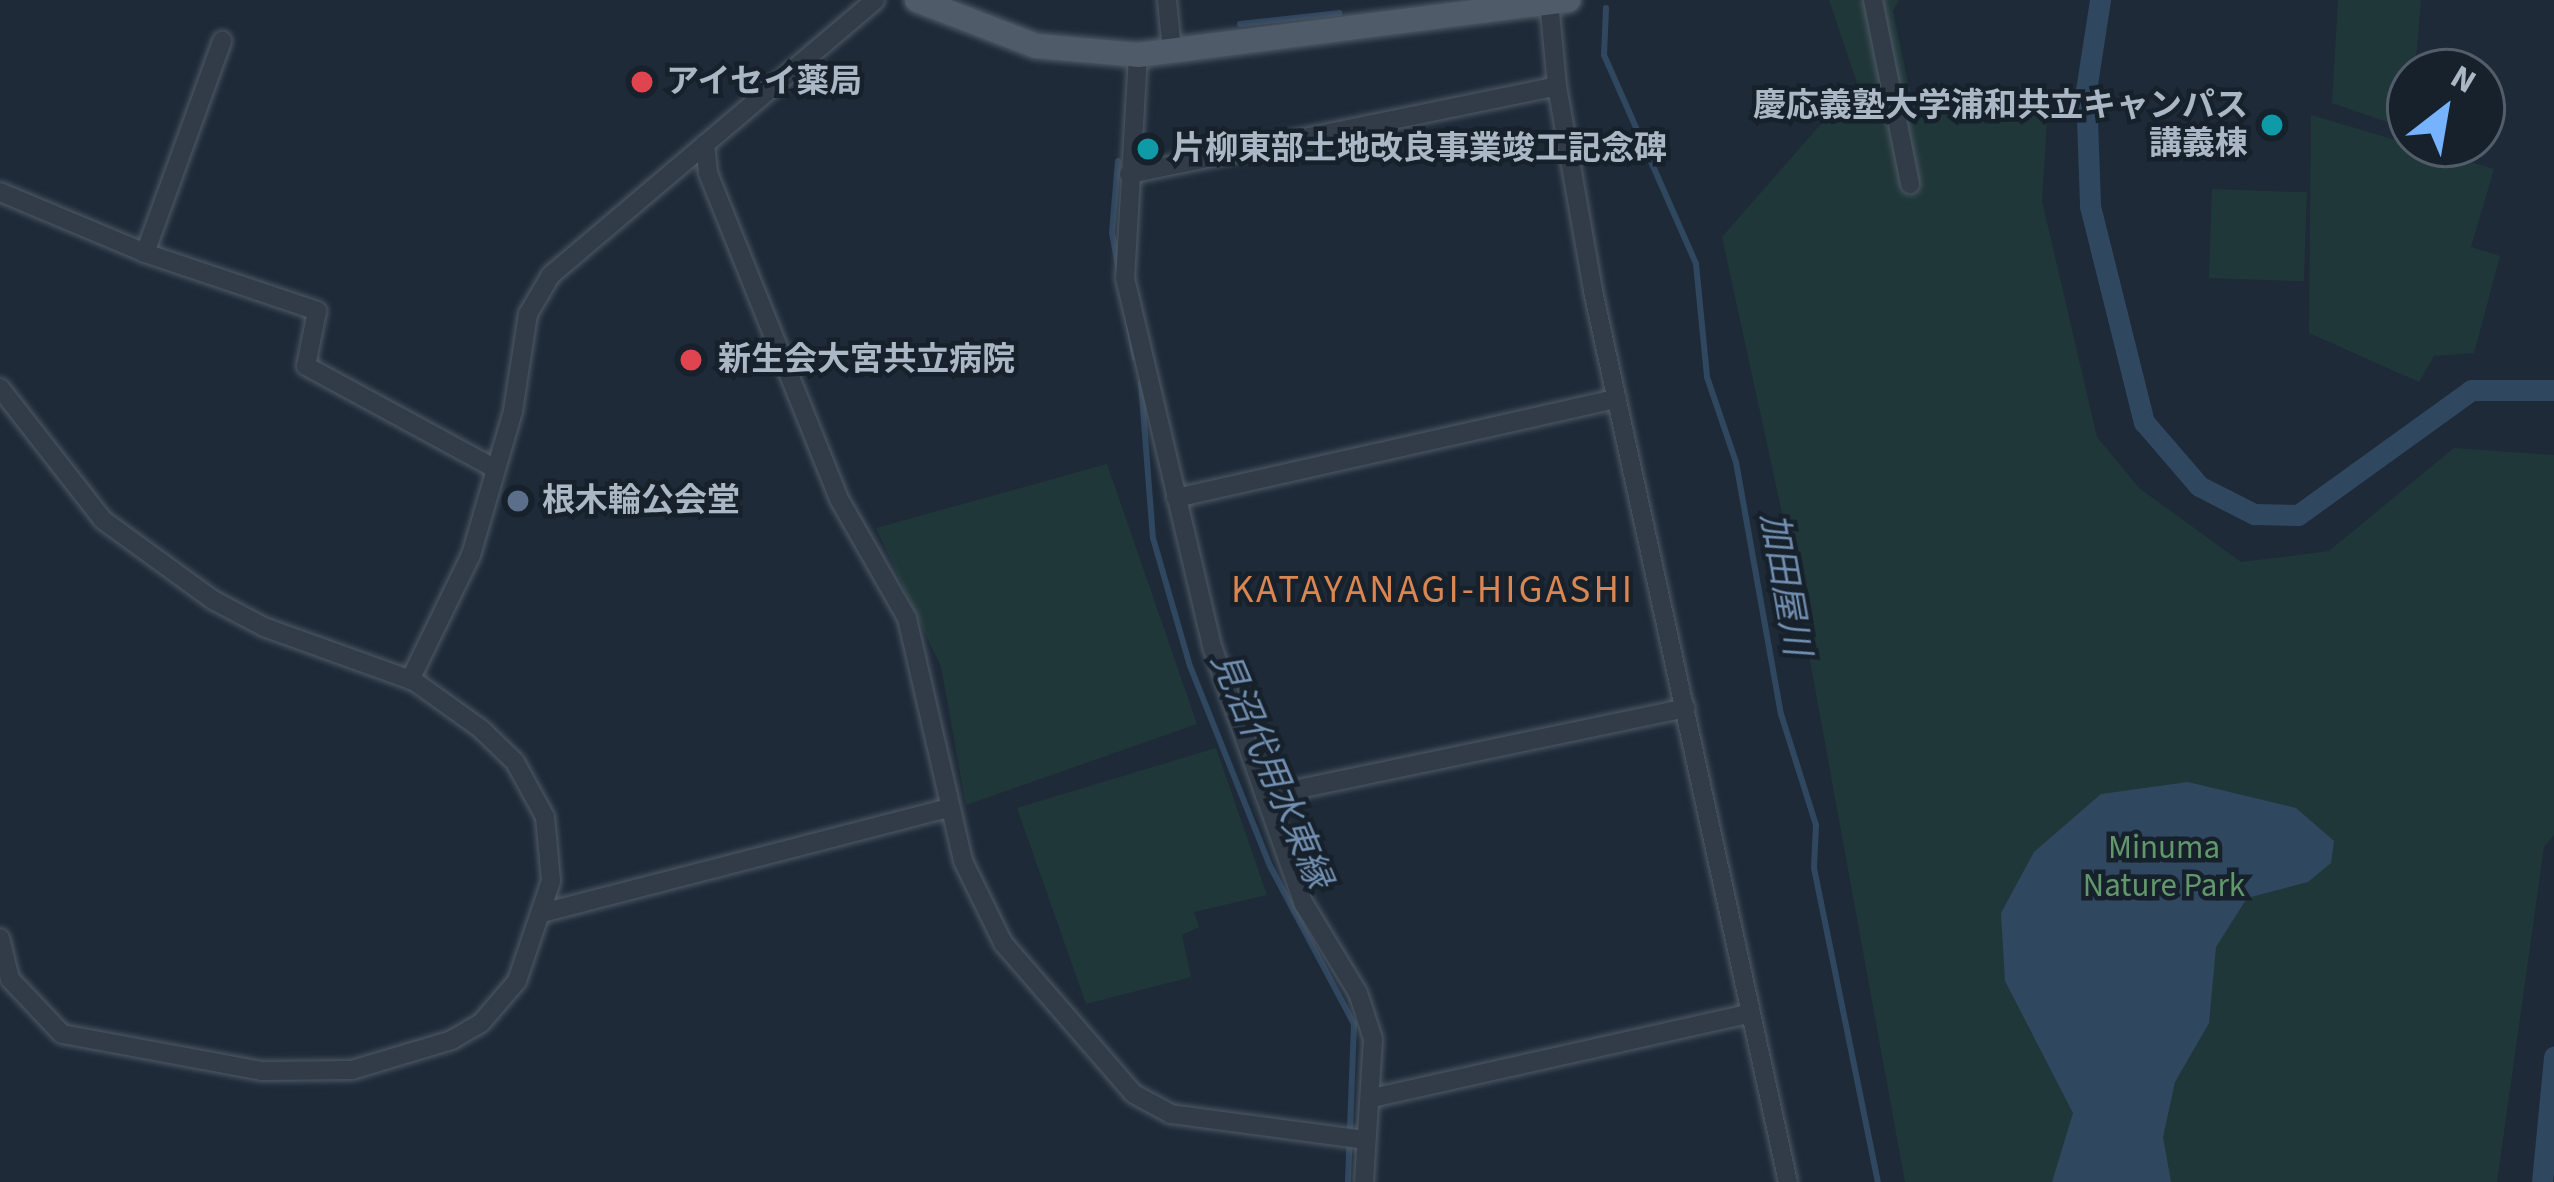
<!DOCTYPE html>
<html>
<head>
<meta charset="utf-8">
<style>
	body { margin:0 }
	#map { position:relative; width:2554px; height:1182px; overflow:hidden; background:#1e2a38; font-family:"Source Sans 3","Noto Sans JP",sans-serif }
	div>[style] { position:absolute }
	.green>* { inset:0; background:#203739; transform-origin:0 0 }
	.water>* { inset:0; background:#304760 }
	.stream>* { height:6px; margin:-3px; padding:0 3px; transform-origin:3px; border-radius:3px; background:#304760 }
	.canal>* { height:21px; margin:-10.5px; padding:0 10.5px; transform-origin:10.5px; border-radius:10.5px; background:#304760 }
	.roads { filter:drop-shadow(0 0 3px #4f5a66) drop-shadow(0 0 3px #4f5a66) }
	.minor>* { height:18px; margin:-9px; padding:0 9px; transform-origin:9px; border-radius:9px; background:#323c48 }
	.major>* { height:24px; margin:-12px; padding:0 12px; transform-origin:12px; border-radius:12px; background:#4f5b68 }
	.dots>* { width:33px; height:33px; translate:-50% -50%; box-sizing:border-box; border:6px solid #17212c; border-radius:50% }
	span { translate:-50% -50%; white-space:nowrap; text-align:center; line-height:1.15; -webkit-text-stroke:9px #17212c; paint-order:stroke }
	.poi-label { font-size:33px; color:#abb7c5; font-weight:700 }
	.left { translate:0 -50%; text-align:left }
	.right { translate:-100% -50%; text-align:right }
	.park-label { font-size:33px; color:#62976b }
	.water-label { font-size:36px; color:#728fb0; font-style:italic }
	.quarter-label { font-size:39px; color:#da8652; letter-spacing:3px }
	.north { position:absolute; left:2386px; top:48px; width:120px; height:120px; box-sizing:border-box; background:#17212c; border:3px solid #525d69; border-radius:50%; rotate:31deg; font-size:33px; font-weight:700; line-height:48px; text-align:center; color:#abb7c5 }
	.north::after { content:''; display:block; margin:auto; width:42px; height:54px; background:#77b2ff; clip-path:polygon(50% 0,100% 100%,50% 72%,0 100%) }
</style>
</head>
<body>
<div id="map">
	<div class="green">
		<div style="clip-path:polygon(1829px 0,1899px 0,1893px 11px,1912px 102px,2048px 105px,2042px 201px,2097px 437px,2139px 488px,2241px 562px,2329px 551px,2454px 448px,2554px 455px,2554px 835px,2544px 847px,2497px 1182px,1905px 1182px,1789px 545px,1722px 237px,1857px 83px)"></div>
		<div style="clip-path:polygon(2338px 0,2421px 0,2410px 130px,2332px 103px)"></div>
		<div style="clip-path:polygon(2311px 115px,2494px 169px,2471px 247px,2500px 256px,2474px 353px,2434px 356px,2419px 382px,2309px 333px)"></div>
		<div style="left:2212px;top:189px;width:95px;height:89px;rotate:2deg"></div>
		<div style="clip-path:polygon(1107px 464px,1197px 724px,966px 805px,941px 667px,876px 528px)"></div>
		<div style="clip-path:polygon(1216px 748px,1267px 895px,1194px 912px,1199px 927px,1182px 935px,1191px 977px,1086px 1004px,1017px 808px)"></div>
	</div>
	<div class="water">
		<div style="clip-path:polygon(2188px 782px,2296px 808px,2334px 841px,2331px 863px,2308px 882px,2247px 898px,2216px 947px,2209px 1023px,2175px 1082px,2163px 1137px,2171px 1182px,2052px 1182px,2073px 1113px,2005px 981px,2001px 913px,2034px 852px,2101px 794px)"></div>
	</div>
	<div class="stream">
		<div style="left:1606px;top:8px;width:47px;rotate:92.4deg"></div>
		<div style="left:1604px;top:55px;width:228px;rotate:66.2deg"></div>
		<div style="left:1696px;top:264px;width:114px;rotate:84.4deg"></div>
		<div style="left:1707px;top:377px;width:90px;rotate:71.2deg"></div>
		<div style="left:1736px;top:462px;width:256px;rotate:79.9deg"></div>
		<div style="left:1781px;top:714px;width:116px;rotate:72.5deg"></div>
		<div style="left:1816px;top:825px;width:43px;rotate:92.7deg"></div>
		<div style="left:1814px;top:868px;width:320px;rotate:78.5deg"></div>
		<div style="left:1240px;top:24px;width:100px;rotate:-6.3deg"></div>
		<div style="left:1118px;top:161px;width:72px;rotate:94.8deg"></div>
		<div style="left:1112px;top:233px;width:127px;rotate:79.6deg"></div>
		<div style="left:1141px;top:383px;width:155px;rotate:85.6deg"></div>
		<div style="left:1153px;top:538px;width:133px;rotate:73.9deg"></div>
		<div style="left:1190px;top:666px;width:215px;rotate:68.2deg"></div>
		<div style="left:1270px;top:866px;width:179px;rotate:62deg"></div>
		<div style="left:1354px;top:1024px;width:158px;rotate:92.2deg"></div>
	</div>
	<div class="canal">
		<div style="left:2100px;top:0;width:91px;rotate:98.8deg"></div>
		<div style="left:2086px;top:90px;width:116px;rotate:88deg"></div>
		<div style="left:2090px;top:206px;width:223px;rotate:76deg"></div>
		<div style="left:2144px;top:422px;width:84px;rotate:49.3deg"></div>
		<div style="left:2199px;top:486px;width:62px;rotate:27deg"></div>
		<div style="left:2254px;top:514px;width:44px;rotate:1.3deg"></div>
		<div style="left:2298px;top:515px;width:213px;rotate:-35.8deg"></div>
		<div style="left:2471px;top:390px;width:83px"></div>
		<div style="left:2542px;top:1182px;width:126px;rotate:-84.5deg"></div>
	</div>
	<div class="roads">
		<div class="minor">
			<div style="left:1167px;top:0;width:51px;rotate:84.4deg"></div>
			<div style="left:1873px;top:0;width:188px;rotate:78.6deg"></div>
			<div style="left:1138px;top:55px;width:223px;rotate:93.3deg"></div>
			<div style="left:1125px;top:278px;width:381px;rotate:76.7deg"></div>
			<div style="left:1213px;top:649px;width:271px;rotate:70.4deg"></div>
			<div style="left:1304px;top:904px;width:104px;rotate:58.8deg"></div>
			<div style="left:1358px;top:993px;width:48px;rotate:71.9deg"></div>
			<div style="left:1373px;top:1039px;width:143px;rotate:93.6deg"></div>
			<div style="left:1557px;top:86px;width:208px;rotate:80deg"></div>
			<div style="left:1593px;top:291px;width:912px;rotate:77.66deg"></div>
			<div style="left:705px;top:144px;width:29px;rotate:84deg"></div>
			<div style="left:708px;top:173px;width:351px;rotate:68.1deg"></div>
			<div style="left:839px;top:499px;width:137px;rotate:60.3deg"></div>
			<div style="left:907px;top:618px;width:249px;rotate:77deg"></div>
			<div style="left:963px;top:861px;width:91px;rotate:64deg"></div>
			<div style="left:1003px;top:943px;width:200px;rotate:49.1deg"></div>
			<div style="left:1134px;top:1094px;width:42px;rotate:28.4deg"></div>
			<div style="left:1171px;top:1114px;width:196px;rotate:7.6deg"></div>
			<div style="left:1129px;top:174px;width:437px;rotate:-11.6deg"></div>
			<div style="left:1557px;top:86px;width:84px;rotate:-95.4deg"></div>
			<div style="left:0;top:192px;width:157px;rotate:22.8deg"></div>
			<div style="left:145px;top:253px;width:182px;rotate:18.6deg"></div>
			<div style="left:317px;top:311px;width:56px;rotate:101.3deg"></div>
			<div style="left:306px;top:366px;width:216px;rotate:28.5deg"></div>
			<div style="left:145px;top:253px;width:226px;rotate:-70deg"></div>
			<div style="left:0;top:388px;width:167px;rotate:52deg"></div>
			<div style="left:103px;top:520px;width:136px;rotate:36deg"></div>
			<div style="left:213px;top:600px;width:58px;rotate:27.9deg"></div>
			<div style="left:264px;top:627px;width:159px;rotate:19.8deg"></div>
			<div style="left:414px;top:681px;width:82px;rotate:35.6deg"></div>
			<div style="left:481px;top:729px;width:47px;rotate:44.1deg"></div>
			<div style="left:515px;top:762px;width:63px;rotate:61.4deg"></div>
			<div style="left:545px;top:817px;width:64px;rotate:84.6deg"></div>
			<div style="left:551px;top:881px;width:106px;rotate:108.8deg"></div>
			<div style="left:517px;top:981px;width:55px;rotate:130.6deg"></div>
			<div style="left:481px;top:1023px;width:34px;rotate:150deg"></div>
			<div style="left:452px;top:1040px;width:104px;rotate:163.3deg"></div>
			<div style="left:352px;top:1070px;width:90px;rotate:179.4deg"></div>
			<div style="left:262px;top:1071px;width:203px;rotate:-169.5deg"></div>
			<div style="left:62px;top:1034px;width:76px;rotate:-133.4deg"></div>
			<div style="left:10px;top:979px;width:42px;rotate:-103.7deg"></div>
			<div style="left:1176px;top:498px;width:452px;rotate:-12.7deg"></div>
			<div style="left:410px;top:680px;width:139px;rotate:-64deg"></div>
			<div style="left:471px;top:555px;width:150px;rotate:-73.7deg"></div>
			<div style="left:513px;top:411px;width:98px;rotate:-81.2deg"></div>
			<div style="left:528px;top:314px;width:45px;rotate:-59.5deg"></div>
			<div style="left:551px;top:275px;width:425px;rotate:-40.3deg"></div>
			<div style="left:1265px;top:796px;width:430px;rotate:-11.8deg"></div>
			<div style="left:546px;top:912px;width:415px;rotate:-14.5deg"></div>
			<div style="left:1372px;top:1098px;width:388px;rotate:-12.6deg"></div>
		</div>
		<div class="major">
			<div style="left:917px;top:0;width:128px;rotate:21.1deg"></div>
			<div style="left:1036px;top:46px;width:102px;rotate:5deg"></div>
			<div style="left:1138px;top:55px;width:434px;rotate:-7.3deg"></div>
		</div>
	</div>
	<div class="dots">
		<div style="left:642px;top:82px;background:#e0444e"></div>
		<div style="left:2272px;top:125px;background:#0f9aa8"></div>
		<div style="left:1148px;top:149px;background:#0f9aa8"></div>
		<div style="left:691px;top:360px;background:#e0444e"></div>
		<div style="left:518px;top:501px;background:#5c6f8a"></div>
	</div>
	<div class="poi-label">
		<span class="left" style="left:666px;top:82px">アイセイ薬局</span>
		<span class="right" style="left:2248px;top:125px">慶応義塾大学浦和共立キャンパス<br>講義棟</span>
		<span class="left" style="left:1172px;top:149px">片柳東部土地改良事業竣工記念碑</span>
		<span class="left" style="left:718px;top:360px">新生会大宮共立病院</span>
		<span class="left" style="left:542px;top:501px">根木輪公会堂</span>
	</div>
	<div class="park-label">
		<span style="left:2164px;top:867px">Minuma<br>Nature Park</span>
	</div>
	<div class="water-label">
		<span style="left:1785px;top:584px;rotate:80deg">加田屋川</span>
		<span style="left:1271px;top:770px;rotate:67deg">見沼代用水東縁</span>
	</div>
	<div class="quarter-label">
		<span style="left:1433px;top:590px">KATAYANAGI-HIGASHI</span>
	</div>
	<div class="north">N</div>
</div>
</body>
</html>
